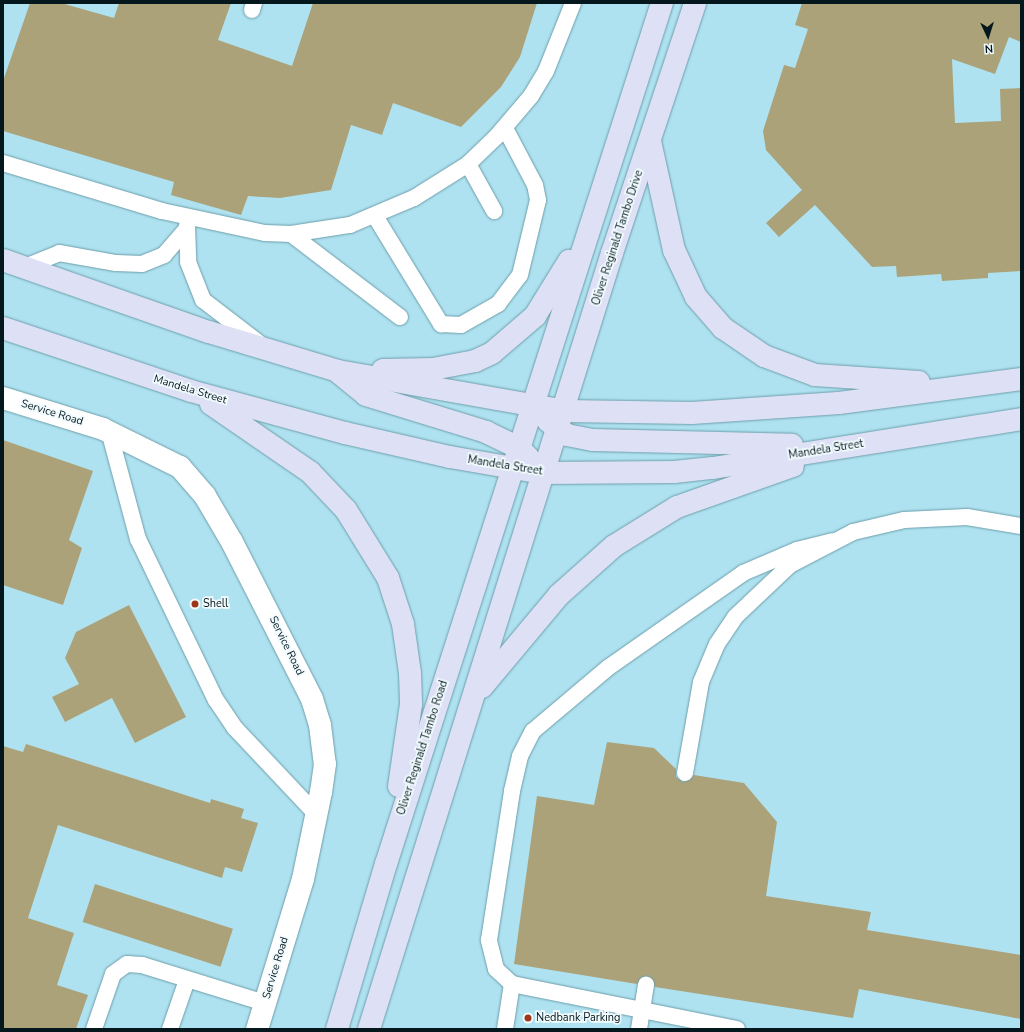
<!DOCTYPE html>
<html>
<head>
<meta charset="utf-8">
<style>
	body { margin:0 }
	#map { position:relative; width:1024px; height:1032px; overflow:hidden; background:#afe2f0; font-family:"Nunito Sans",sans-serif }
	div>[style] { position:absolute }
	.building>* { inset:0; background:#aca27a; transform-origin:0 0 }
	.roads { filter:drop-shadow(0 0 1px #6d9eab) drop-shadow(0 0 1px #6d9eab) }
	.lane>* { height:16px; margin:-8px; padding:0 8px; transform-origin:8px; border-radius:8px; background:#fff }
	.street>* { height:22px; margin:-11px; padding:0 11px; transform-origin:11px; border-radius:11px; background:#fff }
	.secondary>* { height:22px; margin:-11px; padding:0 11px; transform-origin:11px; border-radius:11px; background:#dee1f5 }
	.dots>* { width:11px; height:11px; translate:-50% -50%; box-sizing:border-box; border:2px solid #f1fbfe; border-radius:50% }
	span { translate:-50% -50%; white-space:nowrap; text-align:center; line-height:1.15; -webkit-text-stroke:3.5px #f1fbfe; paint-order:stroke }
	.street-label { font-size:11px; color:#04171c }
	.poi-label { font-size:11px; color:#04171c }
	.left { translate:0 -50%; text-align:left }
	.frame { position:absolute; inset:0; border:4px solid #04171c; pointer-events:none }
	.north { position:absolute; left:968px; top:16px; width:40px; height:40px; -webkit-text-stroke:3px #f1fbfe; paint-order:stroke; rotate:176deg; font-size:11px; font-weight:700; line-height:16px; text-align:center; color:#04171c }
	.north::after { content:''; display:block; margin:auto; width:14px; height:18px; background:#04171c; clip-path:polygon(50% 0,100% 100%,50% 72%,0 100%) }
</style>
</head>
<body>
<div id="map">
	<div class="building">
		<div style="clip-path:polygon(30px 3px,61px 3px,114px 18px,119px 3px,231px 3px,218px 40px,292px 66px,313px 3px,537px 3px,520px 57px,501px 87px,461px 127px,393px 103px,382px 135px,351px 125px,331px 190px,280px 198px,248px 196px,241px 215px,171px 195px,174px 182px,3px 131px,3px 81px)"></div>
		<div style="clip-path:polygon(802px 3px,1021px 3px,1021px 42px,1009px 37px,995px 74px,952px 59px,955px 123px,1001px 121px,1000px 89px,1021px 88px,1021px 271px,988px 273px,988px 278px,942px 281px,941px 274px,897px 277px,896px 266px,872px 267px,815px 205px,779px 237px,766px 223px,802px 190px,766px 150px,763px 131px,784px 65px,795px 68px,808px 29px,795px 25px)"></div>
		<div style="clip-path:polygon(3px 440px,93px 471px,69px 540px,82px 548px,63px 605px,3px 585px)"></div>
		<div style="clip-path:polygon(129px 605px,186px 717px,135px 743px,112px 698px,65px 722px,52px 697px,79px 684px,65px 658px,76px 632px)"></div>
		<div style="clip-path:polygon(607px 742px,654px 748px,676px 769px,676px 777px,683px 782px,694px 775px,744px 783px,777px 822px,766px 896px,871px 912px,867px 930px,1021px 955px,1021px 1019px,859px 989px,853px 1018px,655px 987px,648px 976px,637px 984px,514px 964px,537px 796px,594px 805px)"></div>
		<div style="clip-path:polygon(26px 744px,210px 803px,211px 799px,244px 809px,241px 818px,258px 823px,242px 872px,225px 867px,222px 878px,58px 825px,28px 918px,74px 933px,57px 985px,88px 995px,76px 1029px,3px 1029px,3px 746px,23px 752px)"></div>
		<div style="left:95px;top:884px;width:145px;height:40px;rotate:18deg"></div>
	</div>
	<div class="roads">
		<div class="lane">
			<div style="left:252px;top:10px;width:7px;rotate:-74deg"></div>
			<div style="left:3px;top:163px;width:166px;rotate:16.8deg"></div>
			<div style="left:162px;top:211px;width:105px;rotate:12.1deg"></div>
			<div style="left:265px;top:233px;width:26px;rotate:2deg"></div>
			<div style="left:291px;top:234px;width:60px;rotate:-8.7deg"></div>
			<div style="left:350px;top:225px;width:69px;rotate:-22.9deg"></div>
			<div style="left:414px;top:198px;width:64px;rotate:-32.2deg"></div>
			<div style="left:468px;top:164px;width:54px;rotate:61deg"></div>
			<div style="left:468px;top:164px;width:40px;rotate:-44deg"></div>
			<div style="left:497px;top:136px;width:52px;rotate:-49.6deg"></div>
			<div style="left:531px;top:96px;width:29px;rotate:-59deg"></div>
			<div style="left:546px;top:71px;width:73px;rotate:-68.3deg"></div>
			<div style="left:375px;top:216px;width:127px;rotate:58.6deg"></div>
			<div style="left:441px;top:324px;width:20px;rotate:3deg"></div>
			<div style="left:461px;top:325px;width:43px;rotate:-29.6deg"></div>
			<div style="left:498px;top:304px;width:36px;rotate:-53deg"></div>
			<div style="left:520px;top:275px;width:77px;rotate:-76.5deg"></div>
			<div style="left:538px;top:200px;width:15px;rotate:-101deg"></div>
			<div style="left:535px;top:185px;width:64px;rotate:-117.8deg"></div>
			<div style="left:187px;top:225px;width:37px;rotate:88deg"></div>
			<div style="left:188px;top:262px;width:41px;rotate:68.5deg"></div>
			<div style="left:203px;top:300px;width:71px;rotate:37.5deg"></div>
			<div style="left:291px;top:234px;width:137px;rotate:37.3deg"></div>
			<div style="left:25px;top:267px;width:37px;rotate:-22deg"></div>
			<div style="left:59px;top:253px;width:58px;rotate:10deg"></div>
			<div style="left:116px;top:263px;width:26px;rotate:2deg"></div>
			<div style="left:142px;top:264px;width:24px;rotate:-22deg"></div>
			<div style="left:164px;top:255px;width:33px;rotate:-49deg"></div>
			<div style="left:109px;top:431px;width:112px;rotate:75deg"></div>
			<div style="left:138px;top:539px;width:179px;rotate:64.2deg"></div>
			<div style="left:216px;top:700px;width:34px;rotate:56deg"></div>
			<div style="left:235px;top:728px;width:120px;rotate:46.7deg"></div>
			<div style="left:685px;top:773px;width:92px;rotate:-80deg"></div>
			<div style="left:701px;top:682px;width:41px;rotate:-67.2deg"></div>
			<div style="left:717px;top:644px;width:32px;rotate:-56deg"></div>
			<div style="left:735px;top:617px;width:76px;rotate:-43.4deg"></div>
			<div style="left:790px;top:565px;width:71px;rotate:-27.6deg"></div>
			<div style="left:853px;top:532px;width:52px;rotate:-13.2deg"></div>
			<div style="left:904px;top:520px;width:63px;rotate:-2.7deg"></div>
			<div style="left:967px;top:517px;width:55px;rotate:9.5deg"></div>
			<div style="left:94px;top:1029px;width:58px;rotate:-70.9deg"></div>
			<div style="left:113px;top:974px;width:17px;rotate:-36deg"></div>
			<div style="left:127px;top:964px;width:15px;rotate:4deg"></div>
			<div style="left:142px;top:965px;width:129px;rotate:17.2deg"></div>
			<div style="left:170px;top:1029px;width:52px;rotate:-70.9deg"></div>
			<div style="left:505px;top:1029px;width:46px;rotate:-81.2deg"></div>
			<div style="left:639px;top:1029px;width:45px;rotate:-81deg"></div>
			<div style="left:737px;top:1029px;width:229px;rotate:-168.7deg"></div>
			<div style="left:512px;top:984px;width:22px;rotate:-137deg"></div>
			<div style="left:496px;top:969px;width:30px;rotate:-104deg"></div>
			<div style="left:489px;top:940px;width:151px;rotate:-81.2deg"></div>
			<div style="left:512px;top:791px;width:36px;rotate:-77deg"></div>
			<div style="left:520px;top:756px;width:28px;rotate:-63deg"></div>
			<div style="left:533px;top:731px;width:99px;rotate:-40.1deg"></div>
			<div style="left:609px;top:667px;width:164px;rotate:-35deg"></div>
			<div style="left:743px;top:573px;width:59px;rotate:-23.1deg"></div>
			<div style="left:797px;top:550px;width:36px;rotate:-14deg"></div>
		</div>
		<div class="street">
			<div style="left:3px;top:398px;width:105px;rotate:17.2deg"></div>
			<div style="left:103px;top:429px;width:86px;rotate:26.3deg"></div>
			<div style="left:180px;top:467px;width:38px;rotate:49deg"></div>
			<div style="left:205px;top:496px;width:53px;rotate:59.6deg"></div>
			<div style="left:232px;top:542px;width:176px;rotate:63deg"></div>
			<div style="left:312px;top:699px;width:27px;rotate:73deg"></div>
			<div style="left:320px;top:725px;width:39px;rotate:83deg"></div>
			<div style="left:325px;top:764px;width:28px;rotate:98deg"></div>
			<div style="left:321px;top:792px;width:89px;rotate:101.7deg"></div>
			<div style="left:303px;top:879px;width:157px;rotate:107deg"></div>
		</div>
		<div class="secondary">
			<div style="left:650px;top:141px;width:112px;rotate:77.6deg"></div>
			<div style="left:674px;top:250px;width:52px;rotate:64.9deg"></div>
			<div style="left:696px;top:297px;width:41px;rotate:48.9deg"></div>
			<div style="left:723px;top:328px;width:50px;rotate:34.3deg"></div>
			<div style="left:764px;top:356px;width:54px;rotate:20.4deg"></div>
			<div style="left:815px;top:375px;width:104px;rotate:3.9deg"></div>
			<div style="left:3px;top:260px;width:218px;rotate:19.3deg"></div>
			<div style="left:209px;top:332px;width:135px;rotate:16.8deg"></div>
			<div style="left:338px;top:371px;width:230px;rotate:10deg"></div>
			<div style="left:565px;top:411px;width:127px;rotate:0.9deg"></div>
			<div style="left:692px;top:413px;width:147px;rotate:-3.9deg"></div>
			<div style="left:839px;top:403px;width:184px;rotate:-7.5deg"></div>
			<div style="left:3px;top:328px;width:198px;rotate:18.5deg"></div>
			<div style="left:191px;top:391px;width:160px;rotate:15.3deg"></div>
			<div style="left:345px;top:433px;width:108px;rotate:12.9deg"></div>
			<div style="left:450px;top:457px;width:94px;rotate:9.8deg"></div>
			<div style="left:543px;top:473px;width:131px;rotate:-0.4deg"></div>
			<div style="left:674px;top:472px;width:39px;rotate:-6deg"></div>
			<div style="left:713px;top:468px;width:312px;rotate:-9deg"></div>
			<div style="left:383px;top:370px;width:50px;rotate:-1.1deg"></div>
			<div style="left:433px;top:369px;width:43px;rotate:-10.8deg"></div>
			<div style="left:475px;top:361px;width:19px;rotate:-25deg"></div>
			<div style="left:492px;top:353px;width:57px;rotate:-40.7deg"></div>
			<div style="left:535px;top:316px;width:65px;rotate:-58.3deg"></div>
			<div style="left:338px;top:372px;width:36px;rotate:39deg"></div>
			<div style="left:366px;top:395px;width:126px;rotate:17.1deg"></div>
			<div style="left:486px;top:432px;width:37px;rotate:26deg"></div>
			<div style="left:519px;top:448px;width:13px;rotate:45deg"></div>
			<div style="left:211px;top:404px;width:120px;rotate:34.5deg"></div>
			<div style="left:310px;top:472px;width:52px;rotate:46.5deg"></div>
			<div style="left:346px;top:510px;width:80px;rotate:58.3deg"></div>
			<div style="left:388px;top:578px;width:48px;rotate:71.9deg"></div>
			<div style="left:403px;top:624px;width:49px;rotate:81.9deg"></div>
			<div style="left:410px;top:673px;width:31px;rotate:88deg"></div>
			<div style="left:411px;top:704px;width:83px;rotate:98.3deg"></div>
			<div style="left:548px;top:421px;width:24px;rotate:36deg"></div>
			<div style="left:567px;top:435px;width:26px;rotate:11deg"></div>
			<div style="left:593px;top:440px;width:199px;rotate:1.4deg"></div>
			<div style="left:482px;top:687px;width:120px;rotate:-50.1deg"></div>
			<div style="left:559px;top:595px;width:74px;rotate:-41.7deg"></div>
			<div style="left:614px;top:546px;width:74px;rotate:-31.8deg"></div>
			<div style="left:677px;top:507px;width:123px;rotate:-19.5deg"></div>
			<div style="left:337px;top:1029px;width:172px;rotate:-73.5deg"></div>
			<div style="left:386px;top:864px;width:904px;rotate:-72.23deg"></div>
			<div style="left:369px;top:1029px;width:813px;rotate:-72.61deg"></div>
			<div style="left:612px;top:253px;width:263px;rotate:-71.6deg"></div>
		</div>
	</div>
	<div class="dots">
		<div style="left:195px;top:604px;background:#9e361a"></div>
		<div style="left:528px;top:1018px;background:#9e361a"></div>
	</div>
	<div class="street-label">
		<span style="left:618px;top:238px;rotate:-72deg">Oliver Reginald Tambo Drive</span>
		<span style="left:190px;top:390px;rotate:17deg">Mandela Street</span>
		<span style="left:52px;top:413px;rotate:17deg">Service Road</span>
		<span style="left:826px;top:450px;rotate:-9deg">Mandela Street</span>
		<span style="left:505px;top:466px;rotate:9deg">Mandela Street</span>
		<span style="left:286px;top:646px;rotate:64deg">Service Road</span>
		<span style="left:423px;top:748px;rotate:-72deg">Oliver Reginald Tambo Road</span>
		<span style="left:276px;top:968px;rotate:-73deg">Service Road</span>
	</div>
	<div class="poi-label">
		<span class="left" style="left:203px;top:604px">Shell</span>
		<span class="left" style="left:536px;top:1018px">Nedbank Parking</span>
	</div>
	<div class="frame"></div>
	<div class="north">N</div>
</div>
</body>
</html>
